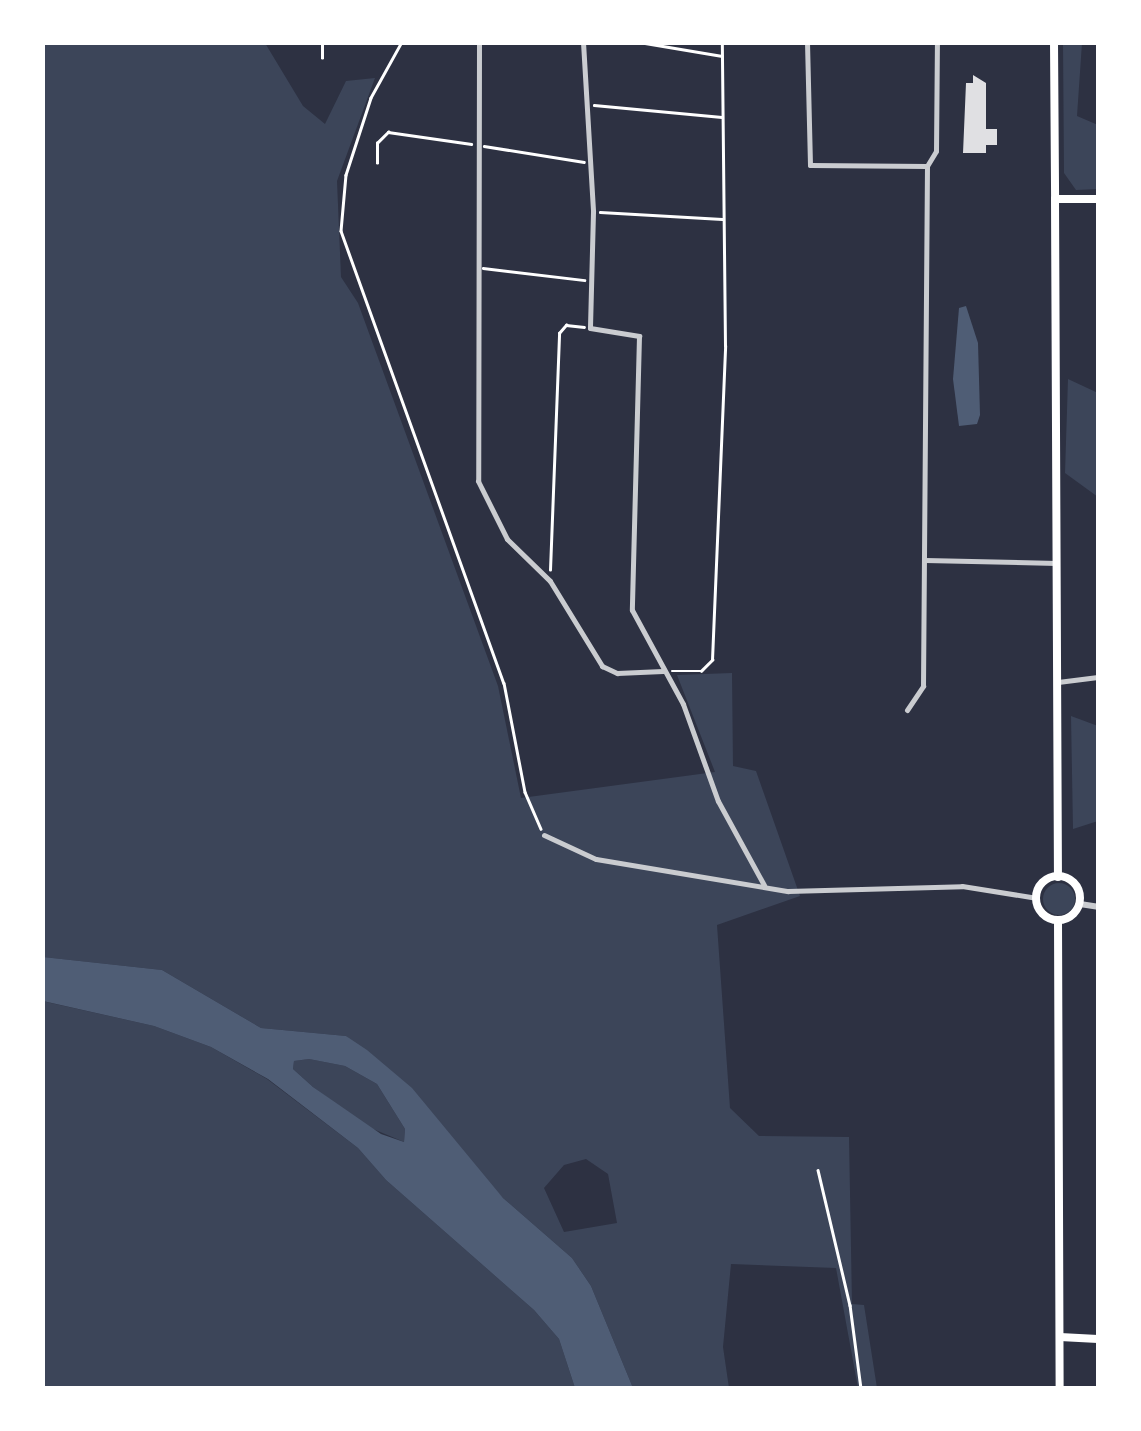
<!DOCTYPE html>
<html>
<head>
<meta charset="utf-8">
<style>
	body { margin:0 }
	#map { position:relative; width:1141px; height:1431px; overflow:hidden; background:#2d3142; font-family:"Exo 2",sans-serif }
	div>[style] { position:absolute }
	.green>* { inset:0; background:#3c4559 }
	.round { border-radius:50% }
	.water>* { inset:0; background:#4f5d75 }
	.building>* { inset:0; background:#e0e0e3 }
	.path>* { height:2.5px; margin:-1.25px; padding:0 1.25px; transform-origin:1.25px; border-radius:1.25px; background:#fff }
	.minor>* { height:5px; margin:-2.5px; padding:0 2.5px; transform-origin:2.5px; border-radius:2.5px; background:#caccd0 }
	.tertiary>* { height:6px; margin:-3px; padding:0 3px; transform-origin:3px; border-radius:3px; background:#caccd0 }
	.primary>* { height:8px; margin:-4px; padding:0 4px; transform-origin:4px; border-radius:4px; background:#fff }
	.primary>.ring { margin:-4px; padding:0; box-sizing:content-box; background:none; border:8px solid #fff; border-radius:50% }
	.trunk>* { height:8px; margin:-4px; padding:0 4px; transform-origin:4px; border-radius:4px; background:#fff }
	span { translate:-50% -50%; white-space:nowrap; text-align:center; line-height:1.15; -webkit-text-stroke:8px #fff; paint-order:stroke }
	.frame { position:absolute; inset:0; border:45px solid #fff; pointer-events:none }
</style>
</head>
<body>
<div id="map">
	<div class="green">
		<div style="clip-path:polygon(evenodd,43px 43px,265px 43px,303px 106px,325px 124px,346px 81px,375px 78px,337px 181px,341px 277px,358px 303px,498px 686px,521px 798px,715px 772px,677px 675px,732px 673px,733px 766px,756px 771px,800px 896px,717px 925px,730px 1108px,759px 1136px,849px 1137px,852px 1304px,864px 1305px,877px 1388px,858px 1388px,836px 1268px,731px 1264px,723px 1347px,729px 1388px,633px 1388px,591px 1286px,572px 1258px,503px 1198px,346px 1036px,261px 1028px,162px 970px,43px 957px,43px 43px,586px 1159px,608px 1174px,617px 1223px,564px 1232px,544px 1188px,564px 1165px,586px 1159px)"></div>
		<div style="clip-path:polygon(1063px 43px,1082px 43px,1077px 116px,1098px 125px,1098px 189px,1076px 190px,1064px 173px)"></div>
		<div style="clip-path:polygon(1068px 379px,1098px 393px,1098px 497px,1065px 473px)"></div>
		<div style="clip-path:polygon(1071px 716px,1098px 726px,1098px 821px,1073px 829px)"></div>
		<div class="round" style="left:1043px;top:883px;width:32px;height:32px"></div>
		<div style="clip-path:polygon(42px 1001px,154px 1026px,211px 1047px,267px 1079px,358px 1148px,386px 1180px,534px 1310px,559px 1339px,575px 1388px,43px 1388px)"></div>
		<div style="clip-path:polygon(309px 1059px,345px 1066px,377px 1084px,405px 1129px,404px 1142px,366px 1126px,313px 1087px,293px 1069px,294px 1061px)"></div>
	</div>
	<div class="water">
		<div style="clip-path:polygon(966px 306px,978px 343px,980px 415px,977px 424px,959px 426px,953px 379px,959px 308px)"></div>
		<div style="clip-path:polygon(evenodd,43px 957px,162px 970px,261px 1028px,346px 1036px,367px 1050px,412px 1088px,503px 1198px,572px 1258px,591px 1286px,633px 1388px,575px 1388px,559px 1339px,534px 1310px,386px 1180px,358px 1148px,268px 1079px,211px 1047px,154px 1026px,43px 1001px,43px 957px,309px 1059px,345px 1066px,377px 1084px,405px 1129px,404px 1142px,381px 1134px,313px 1087px,293px 1069px,294px 1061px,309px 1059px)"></div>
	</div>
	<div class="building">
		<div style="clip-path:polygon(973px 75px,986px 83px,986px 129px,997px 129px,997px 145px,986px 145px,986px 153px,963px 153px,966px 83px,973px 83px)"></div>
	</div>
	<div class="path">
		<div style="left:402px;top:42px;width:64px;rotate:119deg"></div>
		<div style="left:371px;top:98px;width:81px;rotate:108deg"></div>
		<div style="left:346px;top:175px;width:56px;rotate:95.1deg"></div>
		<div style="left:341px;top:231px;width:480px;rotate:70.2deg"></div>
		<div style="left:504px;top:683px;width:111px;rotate:79.1deg"></div>
		<div style="left:525px;top:792px;width:40px;rotate:66.6deg"></div>
		<div style="left:639px;top:42px;width:84px;rotate:9.6deg"></div>
		<div style="left:322px;top:58px;width:16px;rotate:-90deg"></div>
		<div style="left:594px;top:105px;width:128px;rotate:5.4deg"></div>
		<div style="left:484px;top:146px;width:101px;rotate:9.1deg"></div>
		<div style="left:377px;top:163px;width:20px;rotate:-90deg"></div>
		<div style="left:377px;top:143px;width:16px;rotate:-45deg"></div>
		<div style="left:388px;top:132px;width:84px;rotate:8.2deg"></div>
		<div style="left:600px;top:212px;width:122px;rotate:3.3deg"></div>
		<div style="left:483px;top:268px;width:102px;rotate:6.8deg"></div>
		<div style="left:550px;top:570px;width:237px;rotate:-87.8deg"></div>
		<div style="left:559px;top:333px;width:11px;rotate:-49deg"></div>
		<div style="left:566px;top:325px;width:18px;rotate:6deg"></div>
		<div style="left:672px;top:671px;width:29px"></div>
		<div style="left:701px;top:671px;width:16px;rotate:-45deg"></div>
		<div style="left:712px;top:660px;width:314px;rotate:-87.6deg"></div>
		<div style="left:725px;top:346px;width:304px;rotate:-90.6deg"></div>
		<div style="left:818px;top:1170px;width:139px;rotate:76.7deg"></div>
		<div style="left:850px;top:1305px;width:84px;rotate:82.5deg"></div>
	</div>
	<div class="minor">
		<div style="left:479px;top:42px;width:439px;rotate:90.1deg"></div>
		<div style="left:478px;top:481px;width:65px;rotate:63.4deg"></div>
		<div style="left:507px;top:539px;width:60px;rotate:44.3deg"></div>
		<div style="left:550px;top:581px;width:100px;rotate:58.5deg"></div>
		<div style="left:602px;top:666px;width:17px;rotate:25deg"></div>
		<div style="left:617px;top:673px;width:46px;rotate:-2.5deg"></div>
		<div style="left:583px;top:42px;width:170px;rotate:86.6deg"></div>
		<div style="left:593px;top:212px;width:116px;rotate:91.5deg"></div>
		<div style="left:590px;top:328px;width:50px;rotate:9.3deg"></div>
		<div style="left:639px;top:336px;width:274px;rotate:91.5deg"></div>
		<div style="left:632px;top:610px;width:107px;rotate:61.5deg"></div>
		<div style="left:683px;top:704px;width:103px;rotate:70.2deg"></div>
		<div style="left:718px;top:801px;width:96px;rotate:61.3deg"></div>
		<div style="left:807px;top:42px;width:123px;rotate:88.6deg"></div>
		<div style="left:810px;top:165px;width:117px;rotate:0.5deg"></div>
		<div style="left:925px;top:560px;width:132px;rotate:1.3deg"></div>
		<div style="left:1058px;top:682px;width:40px;rotate:-7.1deg"></div>
		<div style="left:907px;top:710px;width:29px;rotate:-56deg"></div>
		<div style="left:923px;top:686px;width:520px;rotate:-89.56deg"></div>
		<div style="left:927px;top:166px;width:17px;rotate:-59deg"></div>
		<div style="left:936px;top:151px;width:109px;rotate:-89.5deg"></div>
		<div style="left:544px;top:835px;width:57px;rotate:24.8deg"></div>
		<div style="left:596px;top:859px;width:195px;rotate:9.5deg"></div>
		<div style="left:788px;top:891px;width:174px;rotate:-1.6deg"></div>
		<div style="left:962px;top:886px;width:76px;rotate:9.1deg"></div>
	</div>
	<div class="tertiary">
		<div style="left:1080px;top:904px;width:18px;rotate:9deg"></div>
	</div>
	<div class="primary">
		<div style="left:1055px;top:199px;width:678px;rotate:89.75deg"></div>
		<div class="ring" style="left:1036px;top:876px;width:36px;height:36px"></div>
		<div style="left:1058px;top:920px;width:468px;rotate:89.8deg"></div>
		<div style="left:1060px;top:1337px;width:38px;rotate:3deg"></div>
	</div>
	<div class="trunk">
		<div style="left:1054px;top:42px;width:157px;rotate:89.6deg"></div>
		<div style="left:1055px;top:199px;width:43px"></div>
	</div>
	<div class="frame"></div>
</div>
</body>
</html>
